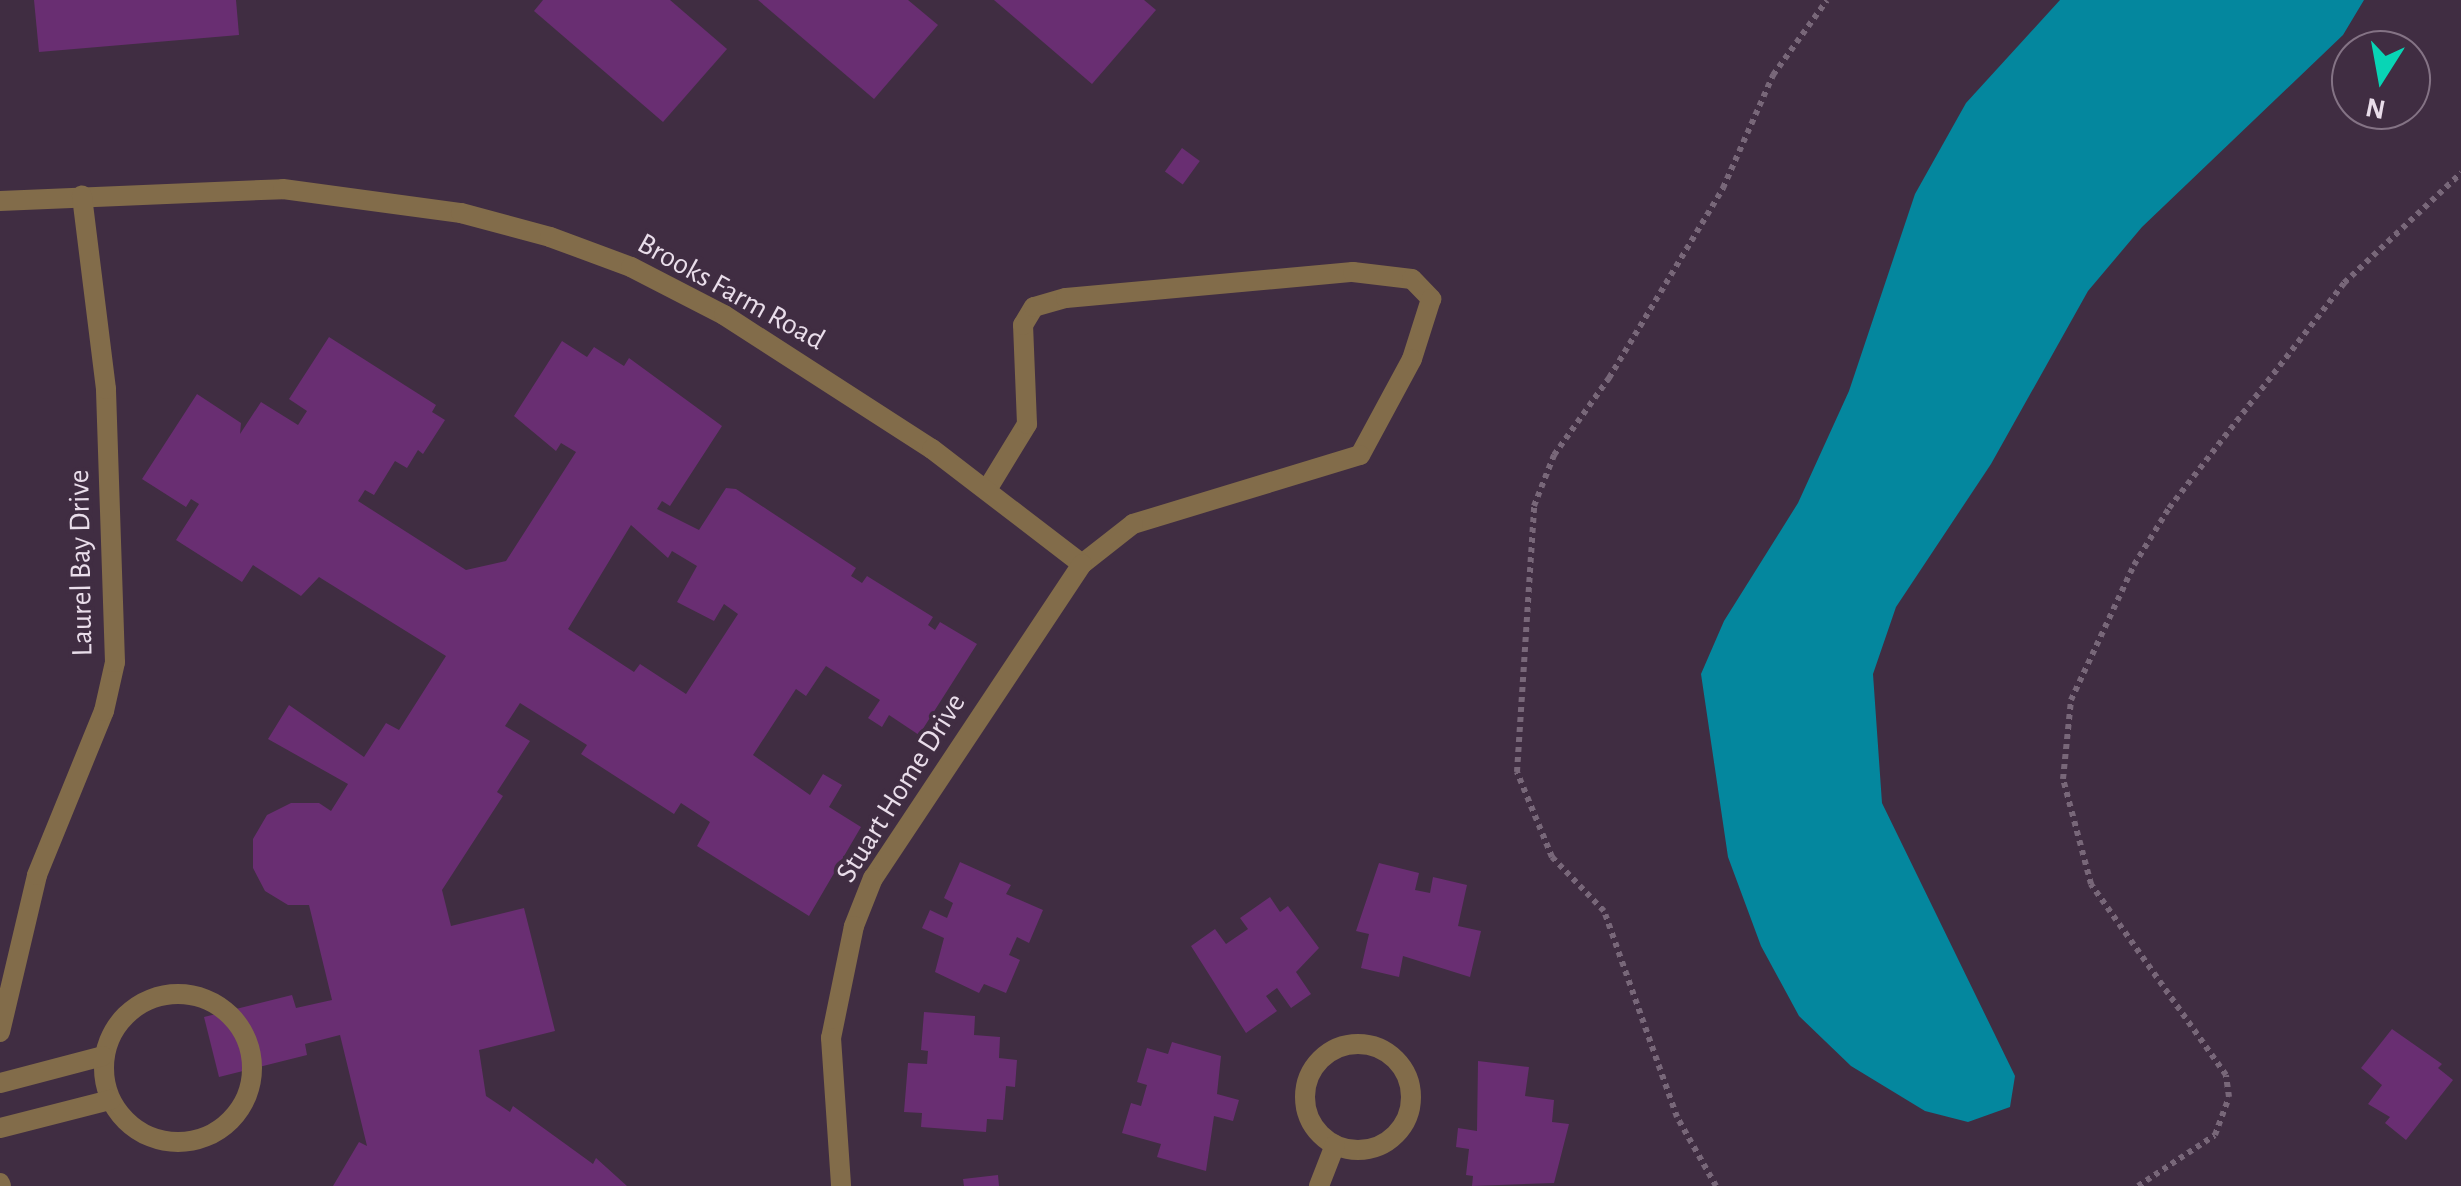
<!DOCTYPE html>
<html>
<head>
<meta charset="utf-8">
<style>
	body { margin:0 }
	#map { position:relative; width:2461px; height:1186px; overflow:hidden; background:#402d42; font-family:"Alegreya Sans",sans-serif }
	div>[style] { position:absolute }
	.water>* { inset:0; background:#04879e }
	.building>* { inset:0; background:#692e72; transform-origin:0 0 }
	.path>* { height:6px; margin-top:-3px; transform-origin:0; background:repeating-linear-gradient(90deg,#786779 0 5px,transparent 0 10px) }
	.service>* { height:20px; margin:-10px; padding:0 10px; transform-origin:10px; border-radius:10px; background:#826c4a }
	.minor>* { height:20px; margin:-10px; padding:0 10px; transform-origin:10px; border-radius:10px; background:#826c4a }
	.minor>.ring { margin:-10px; padding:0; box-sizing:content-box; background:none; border:20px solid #826c4a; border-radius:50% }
	span { translate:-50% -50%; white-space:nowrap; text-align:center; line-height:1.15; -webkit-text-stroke:8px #402d42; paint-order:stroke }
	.street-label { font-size:30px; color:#e9ddea }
	.north { position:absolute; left:2331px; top:30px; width:100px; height:100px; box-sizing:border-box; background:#402d42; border:2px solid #847385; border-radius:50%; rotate:191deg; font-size:28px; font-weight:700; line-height:40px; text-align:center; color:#e9ddea }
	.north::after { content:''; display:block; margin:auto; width:35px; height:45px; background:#08d5b5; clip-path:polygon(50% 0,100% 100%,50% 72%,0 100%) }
</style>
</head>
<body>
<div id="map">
	<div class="water">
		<div style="clip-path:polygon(2060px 0,2364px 0,2343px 35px,2142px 227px,2088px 291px,1991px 464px,1896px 607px,1873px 674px,1882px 803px,2015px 1076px,2010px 1107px,1968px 1122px,1925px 1111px,1851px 1066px,1799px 1016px,1761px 946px,1728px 857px,1701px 674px,1724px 621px,1798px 503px,1849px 391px,1915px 194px,1966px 103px)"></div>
	</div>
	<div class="building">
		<div style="clip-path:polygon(34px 0,236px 0,239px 35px,39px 52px)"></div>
		<div style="clip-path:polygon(543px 0,670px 0,727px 49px,663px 122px,534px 11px)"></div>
		<div style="clip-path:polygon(758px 0,908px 0,938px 25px,874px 99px)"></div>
		<div style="clip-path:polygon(994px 0,1144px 0,1156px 10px,1092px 84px)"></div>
		<div style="left:1182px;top:148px;width:22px;height:29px;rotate:36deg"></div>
		<div style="clip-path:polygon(evenodd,329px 337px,436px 405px,432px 412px,445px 420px,423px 454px,418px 450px,407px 468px,395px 461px,374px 495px,365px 490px,358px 501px,466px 570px,506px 561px,576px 452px,561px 443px,556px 451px,514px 416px,562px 341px,587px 357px,594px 347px,624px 366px,629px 358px,722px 426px,670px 506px,662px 501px,657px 509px,699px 530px,726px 488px,736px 489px,856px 568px,851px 576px,862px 583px,867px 576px,933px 617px,928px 625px,935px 630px,940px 622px,977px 644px,919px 735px,889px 715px,882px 727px,868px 718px,880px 700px,826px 666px,806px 696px,796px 689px,753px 755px,810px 795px,823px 774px,842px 785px,829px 807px,861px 827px,809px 916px,697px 846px,710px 822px,681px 803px,674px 814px,581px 754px,587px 745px,520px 703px,505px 726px,530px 741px,497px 792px,503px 796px,442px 890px,451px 926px,524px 908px,555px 1031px,479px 1050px,486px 1096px,510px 1112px,513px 1106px,593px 1164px,596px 1158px,627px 1186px,333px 1186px,359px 1142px,367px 1146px,340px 1035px,305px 1044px,307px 1055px,219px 1077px,204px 1017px,292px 995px,296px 1008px,332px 1000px,309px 905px,288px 905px,265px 891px,253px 868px,253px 839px,267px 815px,291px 803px,319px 803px,331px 811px,348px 784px,268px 739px,289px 705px,364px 757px,386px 723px,399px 730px,446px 656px,319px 577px,301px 596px,253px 565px,242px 582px,176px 540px,199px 504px,191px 499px,186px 507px,142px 479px,197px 394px,241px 423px,240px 434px,261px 402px,298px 425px,307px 411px,289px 399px,329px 337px,631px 525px,668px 558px,672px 551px,697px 566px,677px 602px,714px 621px,724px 604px,738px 614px,686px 694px,640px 664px,634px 672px,568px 629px,631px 525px)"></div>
		<div style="clip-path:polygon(960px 862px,1011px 885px,1006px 894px,1043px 910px,1029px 943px,1017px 937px,1009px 955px,1020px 960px,1006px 993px,984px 984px,979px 993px,935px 972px,944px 938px,922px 928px,930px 910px,947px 918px,953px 903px,944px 898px)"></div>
		<div style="clip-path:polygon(1379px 863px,1419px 873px,1415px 890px,1430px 893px,1433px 877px,1467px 885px,1458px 926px,1481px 931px,1470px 977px,1403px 956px,1399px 977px,1361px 968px,1369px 934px,1356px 931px)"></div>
		<div style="clip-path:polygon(1270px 897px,1280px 912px,1288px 906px,1319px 948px,1296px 972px,1311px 994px,1291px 1008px,1277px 988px,1266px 996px,1277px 1011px,1246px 1033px,1191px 946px,1215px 929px,1226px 944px,1248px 929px,1240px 918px)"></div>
		<div style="clip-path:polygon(924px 1012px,975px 1016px,974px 1035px,1000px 1037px,999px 1058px,1017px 1060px,1015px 1087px,1006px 1086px,1003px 1120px,987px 1119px,986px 1132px,921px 1127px,922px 1113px,904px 1112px,908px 1063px,927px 1064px,928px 1051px,921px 1050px)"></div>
		<div style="clip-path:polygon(2392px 1029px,2442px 1064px,2438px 1068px,2453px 1080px,2406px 1140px,2385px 1123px,2390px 1117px,2368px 1104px,2382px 1085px,2361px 1068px)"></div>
		<div style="clip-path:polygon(1172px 1042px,1221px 1056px,1217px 1094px,1239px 1100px,1233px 1121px,1214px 1116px,1206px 1171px,1157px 1157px,1161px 1144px,1122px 1133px,1131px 1103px,1141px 1106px,1147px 1085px,1137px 1082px,1147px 1048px,1168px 1054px)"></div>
		<div style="clip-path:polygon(1478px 1061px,1529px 1067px,1525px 1096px,1554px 1100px,1552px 1122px,1569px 1124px,1554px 1183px,1472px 1186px,1473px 1176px,1466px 1175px,1469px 1149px,1456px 1147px,1458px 1128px,1477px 1131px)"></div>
		<div style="clip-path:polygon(998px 1175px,999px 1186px,964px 1186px,963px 1179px)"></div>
	</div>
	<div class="path">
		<div style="left:1716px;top:1186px;width:79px;rotate:-119.5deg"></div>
		<div style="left:1677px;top:1117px;width:219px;rotate:-109.5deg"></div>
		<div style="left:1604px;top:911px;width:75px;rotate:-133.9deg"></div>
		<div style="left:1552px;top:857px;width:92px;rotate:-112.4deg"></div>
		<div style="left:1517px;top:772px;width:267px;rotate:-86.3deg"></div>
		<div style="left:1534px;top:506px;width:55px;rotate:-68.6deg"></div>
		<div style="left:1554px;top:455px;width:95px;rotate:-54.5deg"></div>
		<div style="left:1609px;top:378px;width:222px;rotate:-59deg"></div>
		<div style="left:1723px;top:188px;width:124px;rotate:-66.1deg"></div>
		<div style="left:1773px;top:75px;width:92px;rotate:-54.2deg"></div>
		<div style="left:2138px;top:1186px;width:92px;rotate:-33.5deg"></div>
		<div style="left:2215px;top:1135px;width:40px;rotate:-69.8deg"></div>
		<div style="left:2229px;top:1097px;width:22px;rotate:-98deg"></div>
		<div style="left:2226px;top:1075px;width:234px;rotate:-125.3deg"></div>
		<div style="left:2091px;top:884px;width:109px;rotate:-104.9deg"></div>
		<div style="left:2063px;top:779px;width:79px;rotate:-84.2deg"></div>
		<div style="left:2071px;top:700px;width:149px;rotate:-65deg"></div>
		<div style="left:2134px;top:565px;width:67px;rotate:-58.4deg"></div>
		<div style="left:2169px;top:508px;width:285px;rotate:-52.1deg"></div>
		<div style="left:2344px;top:283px;width:161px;rotate:-43.2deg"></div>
	</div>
	<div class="service">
		<div style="left:988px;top:488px;width:75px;rotate:-58.6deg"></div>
		<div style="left:1027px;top:424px;width:99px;rotate:-92.3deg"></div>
		<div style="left:1023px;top:325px;width:21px;rotate:-59deg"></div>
		<div style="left:1034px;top:307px;width:33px;rotate:-16deg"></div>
		<div style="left:1066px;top:298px;width:288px;rotate:-5.2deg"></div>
		<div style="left:1353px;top:272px;width:59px;rotate:6.8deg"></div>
		<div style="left:1412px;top:279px;width:28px;rotate:46deg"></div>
		<div style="left:1431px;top:299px;width:63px;rotate:107.6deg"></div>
		<div style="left:1412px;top:359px;width:109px;rotate:118.4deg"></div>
		<div style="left:1360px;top:455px;width:237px;rotate:163.1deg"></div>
		<div style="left:1133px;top:524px;width:65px;rotate:141.9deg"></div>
	</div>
	<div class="minor">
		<div style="left:0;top:201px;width:283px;rotate:-2.4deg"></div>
		<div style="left:283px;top:189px;width:180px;rotate:7.7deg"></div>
		<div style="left:461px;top:213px;width:92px;rotate:15.1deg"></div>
		<div style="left:550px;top:237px;width:86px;rotate:20.3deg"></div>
		<div style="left:631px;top:267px;width:105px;rotate:27.3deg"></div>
		<div style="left:724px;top:315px;width:247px;rotate:32.8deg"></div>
		<div style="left:932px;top:449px;width:189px;rotate:37.5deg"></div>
		<div style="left:1082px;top:564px;width:377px;rotate:123.6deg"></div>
		<div style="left:873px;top:878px;width:52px;rotate:111.6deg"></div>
		<div style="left:854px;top:926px;width:114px;rotate:101.6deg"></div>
		<div style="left:831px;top:1038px;width:148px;rotate:86.1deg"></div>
		<div class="ring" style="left:104px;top:994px;width:128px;height:128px"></div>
		<div style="left:0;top:1032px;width:161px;rotate:-76.7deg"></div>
		<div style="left:37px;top:875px;width:177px;rotate:-67.8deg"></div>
		<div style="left:104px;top:711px;width:50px;rotate:-77.3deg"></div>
		<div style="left:115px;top:662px;width:273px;rotate:-91.9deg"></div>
		<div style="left:106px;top:389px;width:195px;rotate:-97.1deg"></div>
		<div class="ring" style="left:1305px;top:1044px;width:86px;height:86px"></div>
		<div style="left:0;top:1083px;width:106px;rotate:-14.7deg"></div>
		<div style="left:0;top:1128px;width:114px;rotate:-14.3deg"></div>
		<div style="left:0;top:1183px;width:3px;rotate:72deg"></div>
		<div style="left:1319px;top:1186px;width:44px;rotate:-68.7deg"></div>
	</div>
	<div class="street-label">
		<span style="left:731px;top:292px;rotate:29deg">Brooks Farm Road</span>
		<span style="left:81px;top:563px;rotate:-91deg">Laurel Bay Drive</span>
		<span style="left:901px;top:788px;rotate:-58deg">Stuart Home Drive</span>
	</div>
	<div class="north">N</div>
</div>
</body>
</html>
